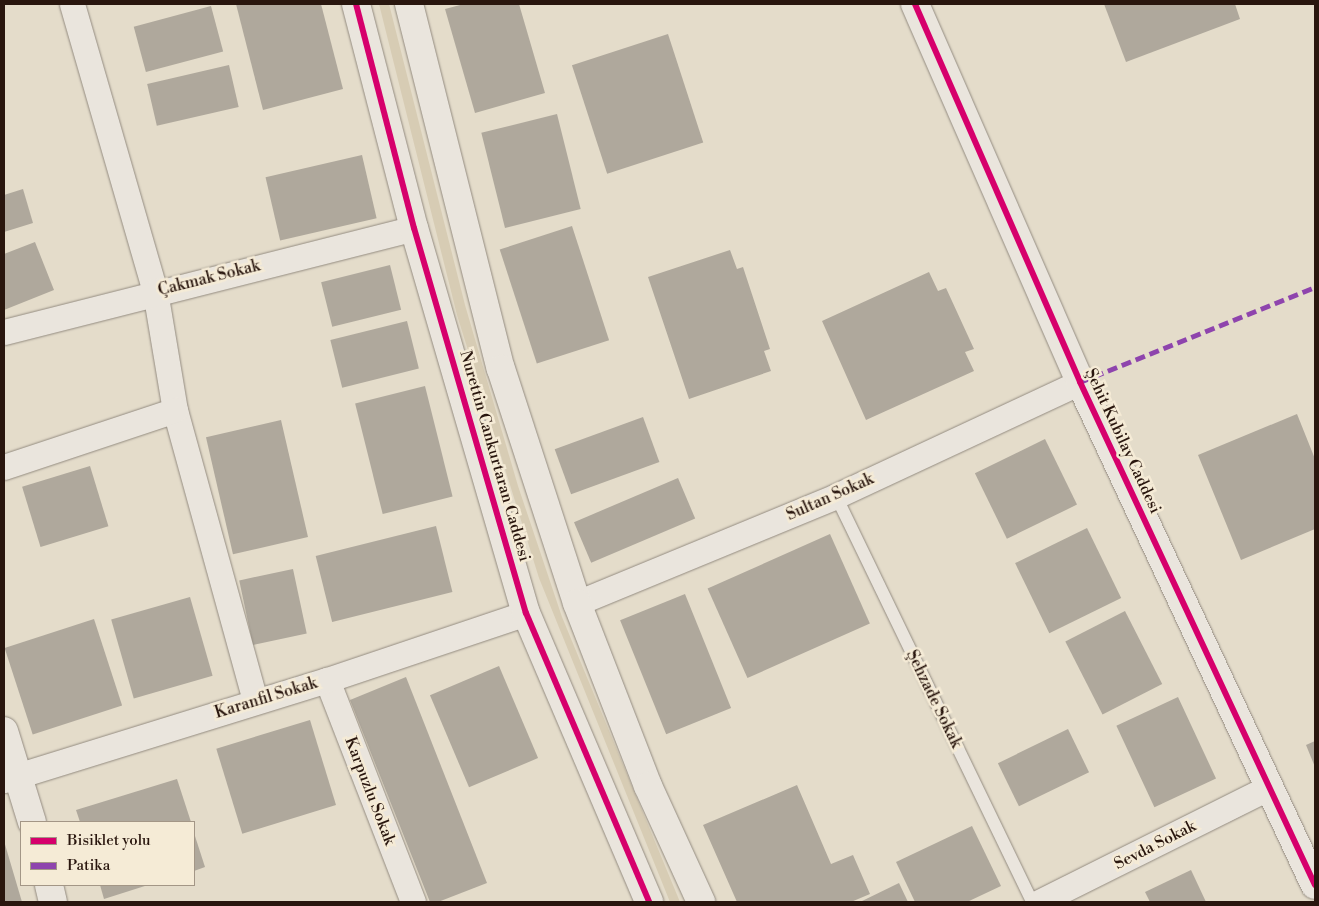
<!DOCTYPE html>
<html>
<head>
<meta charset="utf-8">
<style>
	body { margin:0 }
	#map { position:relative; width:1319px; height:906px; overflow:hidden; background:#e4dcca; font-family:"Libre Bodoni",serif }
	div>[style] { position:absolute }
	.green>* { inset:0; background:#d7ccb4 }
	.building>* { inset:0; background:#afa89c; transform-origin:0 0 }
	.roads { filter:drop-shadow(0 0 1px #938b80) drop-shadow(0 0 1px #938b80) }
	.service>* { height:12px; margin:-6px; padding:0 6px; transform-origin:6px; border-radius:6px; background:#eae5dd }
	.minor>* { height:25px; margin:-12.5px; padding:0 12.5px; transform-origin:12.5px; border-radius:12.5px; background:#eae5dd }
	.tertiary>* { height:28px; margin:-14px; padding:0 14px; transform-origin:14px; border-radius:14px; background:#eae5dd }
	.quiet>* { height:5px; margin-top:-2.5px; transform-origin:0; background:repeating-linear-gradient(90deg,#8e44ad 0 10px,transparent 0 15px) }
	.cycleway>* { height:6px; margin:-3px; padding:0 3px; transform-origin:3px; border-radius:3px; background:#d6006c }
	span { translate:-50% -50%; white-space:nowrap; text-align:center; line-height:1.15; -webkit-text-stroke:5px #f5ebd6; paint-order:stroke }
	.street-label { font-size:16px; color:#29160e }
	.frame { position:absolute; inset:0; border:5px solid #29160e; pointer-events:none }
	.legend { position:absolute; left:20px; top:821px; width:175px; height:65px; box-sizing:border-box; background:#f5ebd6; border:1px solid #a39686; margin:0; padding:6px 9px; list-style:none; font-size:15px; color:#29160e }
	.legend li { display:flex; align-items:center; gap:10px; height:25px }
	.legend b { width:25px; border:1px solid #a39686 }
</style>
</head>
<body>
<div id="map">
	<div class="green">
		<div style="clip-path:polygon(379px 4px,389px 4px,465px 305px,518px 486px,562px 617px,680px 902px,670px 902px,539px 578px,457px 315px)"></div>
	</div>
	<div class="building">
		<div style="clip-path:polygon(236px 4px,321px 4px,343px 89px,263px 110px)"></div>
		<div style="clip-path:polygon(464px 4px,519px 4px,545px 93px,475px 113px,445px 9px)"></div>
		<div style="clip-path:polygon(1104px 4px,1235px 4px,1240px 19px,1126px 62px)"></div>
		<div style="left:211px;top:6px;width:47px;height:80px;rotate:75deg"></div>
		<div style="left:668px;top:34px;width:114px;height:101px;rotate:72deg"></div>
		<div style="left:229px;top:65px;width:43px;height:84px;rotate:77deg"></div>
		<div style="left:557px;top:114px;width:98px;height:78px;rotate:76deg"></div>
		<div style="left:362px;top:155px;width:65px;height:99px;rotate:77deg"></div>
		<div style="clip-path:polygon(23px 189px,33px 223px,4px 232px,4px 195px)"></div>
		<div style="left:572px;top:226px;width:120px;height:76px;rotate:72deg"></div>
		<div style="clip-path:polygon(35px 242px,54px 290px,4px 310px,4px 254px)"></div>
		<div style="clip-path:polygon(730px 250px,737px 269px,743px 267px,770px 349px,764px 351px,771px 371px,689px 399px,648px 277px)"></div>
		<div style="left:390px;top:265px;width:46px;height:71px;rotate:76deg"></div>
		<div style="clip-path:polygon(929px 272px,938px 291px,946px 288px,974px 349px,965px 352px,974px 371px,866px 420px,822px 321px)"></div>
		<div style="left:407px;top:321px;width:49px;height:79px;rotate:76deg"></div>
		<div style="left:425px;top:386px;width:114px;height:72px;rotate:76deg"></div>
		<div style="clip-path:polygon(1297px 414px,1315px 459px,1315px 529px,1241px 560px,1198px 455px)"></div>
		<div style="left:643px;top:417px;width:48px;height:94px;rotate:70deg"></div>
		<div style="left:281px;top:420px;width:120px;height:77px;rotate:77deg"></div>
		<div style="left:1045px;top:439px;width:73px;height:78px;rotate:64deg"></div>
		<div style="left:90px;top:466px;width:63px;height:71px;rotate:73deg"></div>
		<div style="left:678px;top:478px;width:44px;height:113px;rotate:67deg"></div>
		<div style="left:436px;top:526px;width:68px;height:124px;rotate:76deg"></div>
		<div style="left:1087px;top:528px;width:78px;height:80px;rotate:64deg"></div>
		<div style="left:830px;top:534px;width:98px;height:134px;rotate:66deg"></div>
		<div style="left:293px;top:569px;width:66px;height:55px;rotate:78deg"></div>
		<div style="left:685px;top:594px;width:123px;height:70px;rotate:68deg"></div>
		<div style="left:190px;top:597px;width:82px;height:82px;rotate:74deg"></div>
		<div style="left:1125px;top:611px;width:82px;height:67px;rotate:63deg"></div>
		<div style="left:94px;top:619px;width:91px;height:94px;rotate:72deg"></div>
		<div style="left:499px;top:666px;width:100px;height:75px;rotate:67deg"></div>
		<div style="clip-path:polygon(406px 677px,487px 883px,438px 902px,430px 902px,350px 700px)"></div>
		<div style="left:1178px;top:697px;width:90px;height:68px;rotate:65deg"></div>
		<div style="left:310px;top:720px;width:89px;height:98px;rotate:73deg"></div>
		<div style="left:1068px;top:729px;width:48px;height:78px;rotate:64deg"></div>
		<div style="clip-path:polygon(1315px 741px,1315px 767px,1306px 745px)"></div>
		<div style="clip-path:polygon(177px 779px,191px 822px,80px 822px,76px 810px)"></div>
		<div style="clip-path:polygon(797px 785px,831px 864px,853px 855px,870px 894px,851px 902px,737px 902px,703px 825px)"></div>
		<div style="clip-path:polygon(972px 826px,1001px 886px,967px 902px,915px 902px,896px 862px)"></div>
		<div style="clip-path:polygon(194px 833px,205px 867px,194px 871px)"></div>
		<div style="clip-path:polygon(4px 841px,22px 902px,4px 902px)"></div>
		<div style="clip-path:polygon(1191px 870px,1206px 902px,1150px 902px,1145px 892px)"></div>
		<div style="clip-path:polygon(899px 883px,908px 902px,860px 902px)"></div>
		<div style="clip-path:polygon(100px 885px,148px 885px,104px 899px)"></div>
	</div>
	<div class="roads">
		<div class="service">
			<div style="left:836px;top:496px;width:451px;rotate:64.2deg"></div>
		</div>
		<div class="minor">
			<div style="left:72px;top:4px;width:299px;rotate:73.9deg"></div>
			<div style="left:155px;top:291px;width:121px;rotate:80.5deg"></div>
			<div style="left:175px;top:410px;width:302px;rotate:74.6deg"></div>
			<div style="left:4px;top:332px;width:423px;rotate:-14.2deg"></div>
			<div style="left:4px;top:467px;width:180px;rotate:-18.4deg"></div>
			<div style="left:577px;top:603px;width:280px;rotate:-22.4deg"></div>
			<div style="left:836px;top:496px;width:269px;rotate:-25deg"></div>
			<div style="left:327px;top:680px;width:238px;rotate:68.8deg"></div>
			<div style="left:4px;top:780px;width:338px;rotate:-17.2deg"></div>
			<div style="left:327px;top:680px;width:210px;rotate:-18.6deg"></div>
			<div style="left:1039px;top:902px;width:258px;rotate:-26.5deg"></div>
		</div>
		<div class="tertiary">
			<div style="left:356px;top:4px;width:231px;rotate:75.5deg"></div>
			<div style="left:414px;top:228px;width:401px;rotate:73.8deg"></div>
			<div style="left:526px;top:613px;width:314px;rotate:66.9deg"></div>
			<div style="left:409px;top:4px;width:376px;rotate:75.9deg"></div>
			<div style="left:501px;top:369px;width:246px;rotate:72deg"></div>
			<div style="left:577px;top:603px;width:196px;rotate:68.8deg"></div>
			<div style="left:648px;top:786px;width:128px;rotate:65.4deg"></div>
			<div style="left:915px;top:4px;width:412px;rotate:66.4deg"></div>
			<div style="left:1080px;top:382px;width:555px;rotate:64.96deg"></div>
			<div style="left:4px;top:731px;width:95px;rotate:72.9deg"></div>
			<div style="left:49px;top:885px;width:17px;rotate:77deg"></div>
		</div>
	</div>
	<div class="quiet">
		<div style="left:1080px;top:382px;width:253px;rotate:-22deg"></div>
	</div>
	<div class="cycleway">
		<div style="left:356px;top:4px;width:231px;rotate:75.5deg"></div>
		<div style="left:414px;top:228px;width:401px;rotate:73.8deg"></div>
		<div style="left:526px;top:613px;width:314px;rotate:66.9deg"></div>
		<div style="left:915px;top:4px;width:412px;rotate:66.4deg"></div>
		<div style="left:1080px;top:382px;width:555px;rotate:64.96deg"></div>
	</div>
	<div class="street-label">
		<span style="left:209px;top:278px;rotate:-14deg">Çakmak Sokak</span>
		<span style="left:1123px;top:441px;rotate:65deg">Şehit Kubilay Caddesi</span>
		<span style="left:495px;top:456px;rotate:74deg">Nurettin Cankurtaran Caddesi</span>
		<span style="left:830px;top:497px;rotate:-24deg">Sultan Sokak</span>
		<span style="left:266px;top:698px;rotate:-17deg">Karanfil Sokak</span>
		<span style="left:934px;top:699px;rotate:64deg">Şehzade Sokak</span>
		<span style="left:370px;top:791px;rotate:69deg">Karpuzlu Sokak</span>
		<span style="left:1155px;top:845px;rotate:-27deg">Sevda Sokak</span>
	</div>
	<div class="frame"></div>
	<ul class="legend">
	<li><b style="height:6px;background:#d6006c"></b>Bisiklet yolu</li>
	<li><b style="height:6px;background:#8e44ad"></b>Patika</li>
	</ul>
</div>
</body>
</html>
